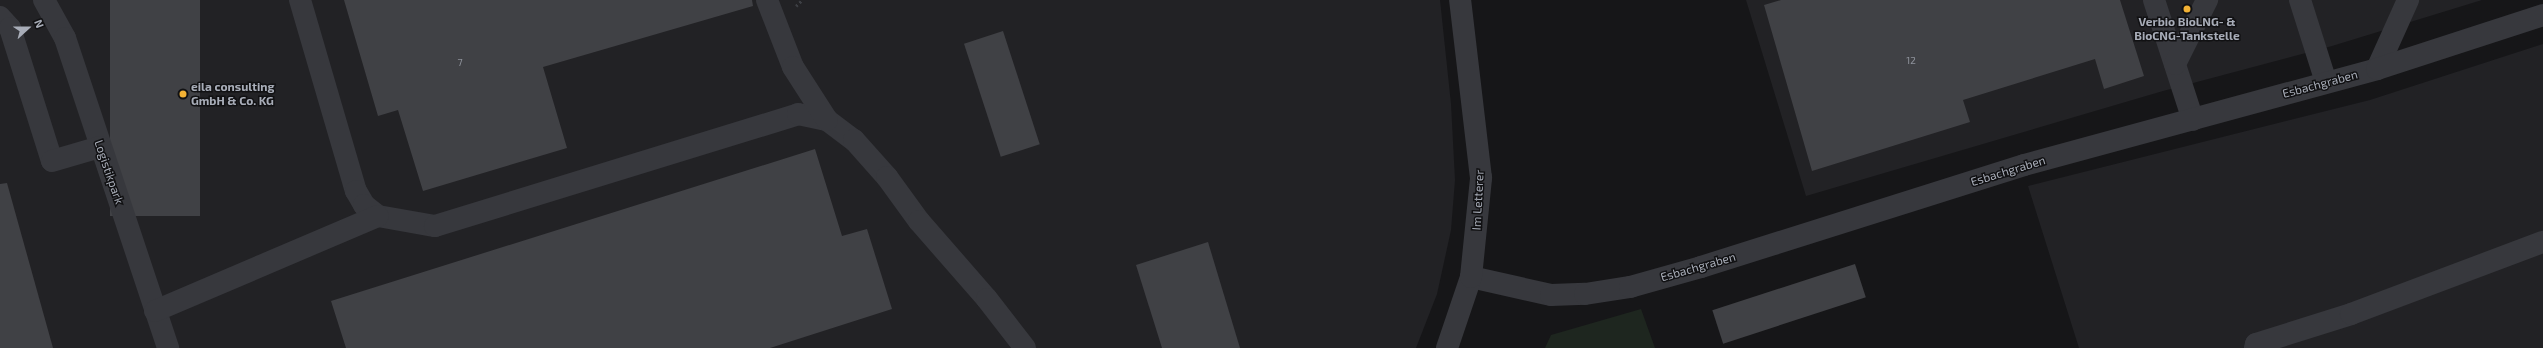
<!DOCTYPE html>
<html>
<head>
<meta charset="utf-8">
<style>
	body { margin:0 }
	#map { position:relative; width:2543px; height:348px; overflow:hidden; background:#161618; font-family:"Exo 2",sans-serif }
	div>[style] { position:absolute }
	.built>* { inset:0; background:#222225 }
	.green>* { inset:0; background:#1e261f }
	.building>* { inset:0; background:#404145; transform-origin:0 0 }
	.path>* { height:2.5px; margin-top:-1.25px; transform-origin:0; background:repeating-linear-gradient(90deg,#3d3f44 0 2px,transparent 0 5px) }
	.minor>* { height:22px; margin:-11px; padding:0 11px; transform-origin:11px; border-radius:11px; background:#37383d }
	.dots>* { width:11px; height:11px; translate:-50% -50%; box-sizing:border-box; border:2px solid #111113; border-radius:50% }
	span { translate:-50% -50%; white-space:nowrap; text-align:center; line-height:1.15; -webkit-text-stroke:3px #111113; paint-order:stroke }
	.number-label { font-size:10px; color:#8e929b }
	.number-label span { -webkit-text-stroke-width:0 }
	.poi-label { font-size:12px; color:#a8adb8; font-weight:700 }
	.left { translate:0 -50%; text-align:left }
	.street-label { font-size:12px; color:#a8adb8 }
	.north { position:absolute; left:8px; top:8px; width:40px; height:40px; -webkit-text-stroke:3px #111113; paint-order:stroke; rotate:69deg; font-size:11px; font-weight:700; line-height:16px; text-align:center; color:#a8adb8 }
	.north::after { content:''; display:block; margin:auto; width:14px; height:18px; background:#a8adb8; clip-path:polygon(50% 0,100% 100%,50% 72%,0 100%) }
</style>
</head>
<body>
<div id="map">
	<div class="built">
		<div style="clip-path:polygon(0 0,1440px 0,1451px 104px,1455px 180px,1451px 230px,1437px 294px,1416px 348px,0 348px)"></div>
		<div style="clip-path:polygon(1746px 0,2482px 0,2332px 46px,2163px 91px,1806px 196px)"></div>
		<div style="clip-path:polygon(2543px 44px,2543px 348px,2079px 348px,2028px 186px,2370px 100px)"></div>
	</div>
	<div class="green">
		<div style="clip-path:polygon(1641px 309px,1655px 348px,1545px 348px,1551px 335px)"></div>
	</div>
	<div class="building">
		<div style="left:110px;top:0;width:90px;height:216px"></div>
		<div style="clip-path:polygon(344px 0,752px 0,753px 6px,543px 67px,567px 148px,423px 191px,398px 110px,378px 116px)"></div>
		<div style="clip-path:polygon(1781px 0,2120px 0,2144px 76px,2104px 89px,2095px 59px,1963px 100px,1970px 122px,1812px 171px,1764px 5px)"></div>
		<div style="left:1003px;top:31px;width:119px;height:41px;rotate:72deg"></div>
		<div style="clip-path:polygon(815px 149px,842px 236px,867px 229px,892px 309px,770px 348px,346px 348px,331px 301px)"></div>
		<div style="clip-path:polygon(7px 183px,53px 348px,0 348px,0 184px)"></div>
		<div style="clip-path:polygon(1208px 242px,1240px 348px,1162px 348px,1136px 265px)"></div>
		<div style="left:1855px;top:264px;width:35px;height:150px;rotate:72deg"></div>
	</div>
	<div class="path">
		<div style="left:796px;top:6px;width:8px;rotate:-45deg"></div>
	</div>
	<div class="minor">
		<div style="left:44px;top:0;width:43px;rotate:61.1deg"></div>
		<div style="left:65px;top:38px;width:327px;rotate:71.6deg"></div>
		<div style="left:300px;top:0;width:199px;rotate:73.7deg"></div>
		<div style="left:356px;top:191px;width:16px;rotate:60deg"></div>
		<div style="left:364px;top:205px;width:18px;rotate:38deg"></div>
		<div style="left:378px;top:216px;width:58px;rotate:10deg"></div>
		<div style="left:435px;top:226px;width:380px;rotate:-17.1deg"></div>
		<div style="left:798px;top:114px;width:30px;rotate:12deg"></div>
		<div style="left:827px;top:120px;width:34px;rotate:37deg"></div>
		<div style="left:854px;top:140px;width:50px;rotate:48.3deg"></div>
		<div style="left:887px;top:177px;width:54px;rotate:54deg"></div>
		<div style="left:919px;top:221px;width:103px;rotate:48.9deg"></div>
		<div style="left:987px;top:299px;width:62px;rotate:52.2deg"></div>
		<div style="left:767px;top:0;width:72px;rotate:68.8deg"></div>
		<div style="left:793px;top:67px;width:63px;rotate:57.3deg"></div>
		<div style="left:2154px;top:0;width:126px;rotate:72deg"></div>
		<div style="left:2300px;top:0;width:86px;rotate:72.4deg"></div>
		<div style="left:0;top:17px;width:15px;rotate:48deg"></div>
		<div style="left:10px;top:28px;width:139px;rotate:72.5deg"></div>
		<div style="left:52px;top:161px;width:50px;rotate:-16.3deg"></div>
		<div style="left:2175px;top:64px;width:72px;rotate:-63.4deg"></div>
		<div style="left:2377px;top:69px;width:76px;rotate:-65.8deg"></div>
		<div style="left:1471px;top:277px;width:82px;rotate:12.7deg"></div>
		<div style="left:1551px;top:295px;width:34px;rotate:-2deg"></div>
		<div style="left:1585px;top:294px;width:46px;rotate:-8.8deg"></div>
		<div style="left:1630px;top:287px;width:74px;rotate:-15.7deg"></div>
		<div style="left:1701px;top:267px;width:339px;rotate:-17.5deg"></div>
		<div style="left:2024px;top:165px;width:366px;rotate:-15.2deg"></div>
		<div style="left:2377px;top:69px;width:175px;rotate:-18deg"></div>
		<div style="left:155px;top:311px;width:242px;rotate:-23.1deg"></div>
		<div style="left:1447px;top:348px;width:75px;rotate:-71.3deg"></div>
		<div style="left:1471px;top:277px;width:100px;rotate:-84.2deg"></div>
		<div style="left:1481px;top:178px;width:179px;rotate:-96.7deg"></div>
		<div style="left:2255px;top:348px;width:4px;rotate:-76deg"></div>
		<div style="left:2256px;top:344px;width:100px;rotate:-17.5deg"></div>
		<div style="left:2351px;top:314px;width:205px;rotate:-20.6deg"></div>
	</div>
	<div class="dots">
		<div style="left:2187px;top:9px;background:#f2b134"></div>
		<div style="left:183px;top:94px;background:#f2b134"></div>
	</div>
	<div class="number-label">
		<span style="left:1911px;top:61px">12</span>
		<span style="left:460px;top:63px">7</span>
	</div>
	<div class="poi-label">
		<span style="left:2187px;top:29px">Verbio BioLNG- &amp;<br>BioCNG-Tankstelle</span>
		<span class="left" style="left:191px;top:94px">eila consulting<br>GmbH &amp; Co. KG</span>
	</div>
	<div class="street-label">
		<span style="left:2320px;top:84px;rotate:-15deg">Esbachgraben</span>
		<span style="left:2008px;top:171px;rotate:-17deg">Esbachgraben</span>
		<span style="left:109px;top:172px;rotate:71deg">Logistikpark</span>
		<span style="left:1478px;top:200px;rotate:-87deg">Im Letterer</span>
		<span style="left:1698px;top:267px;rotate:-16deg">Esbachgraben</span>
	</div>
	<div class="north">N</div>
</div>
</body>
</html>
